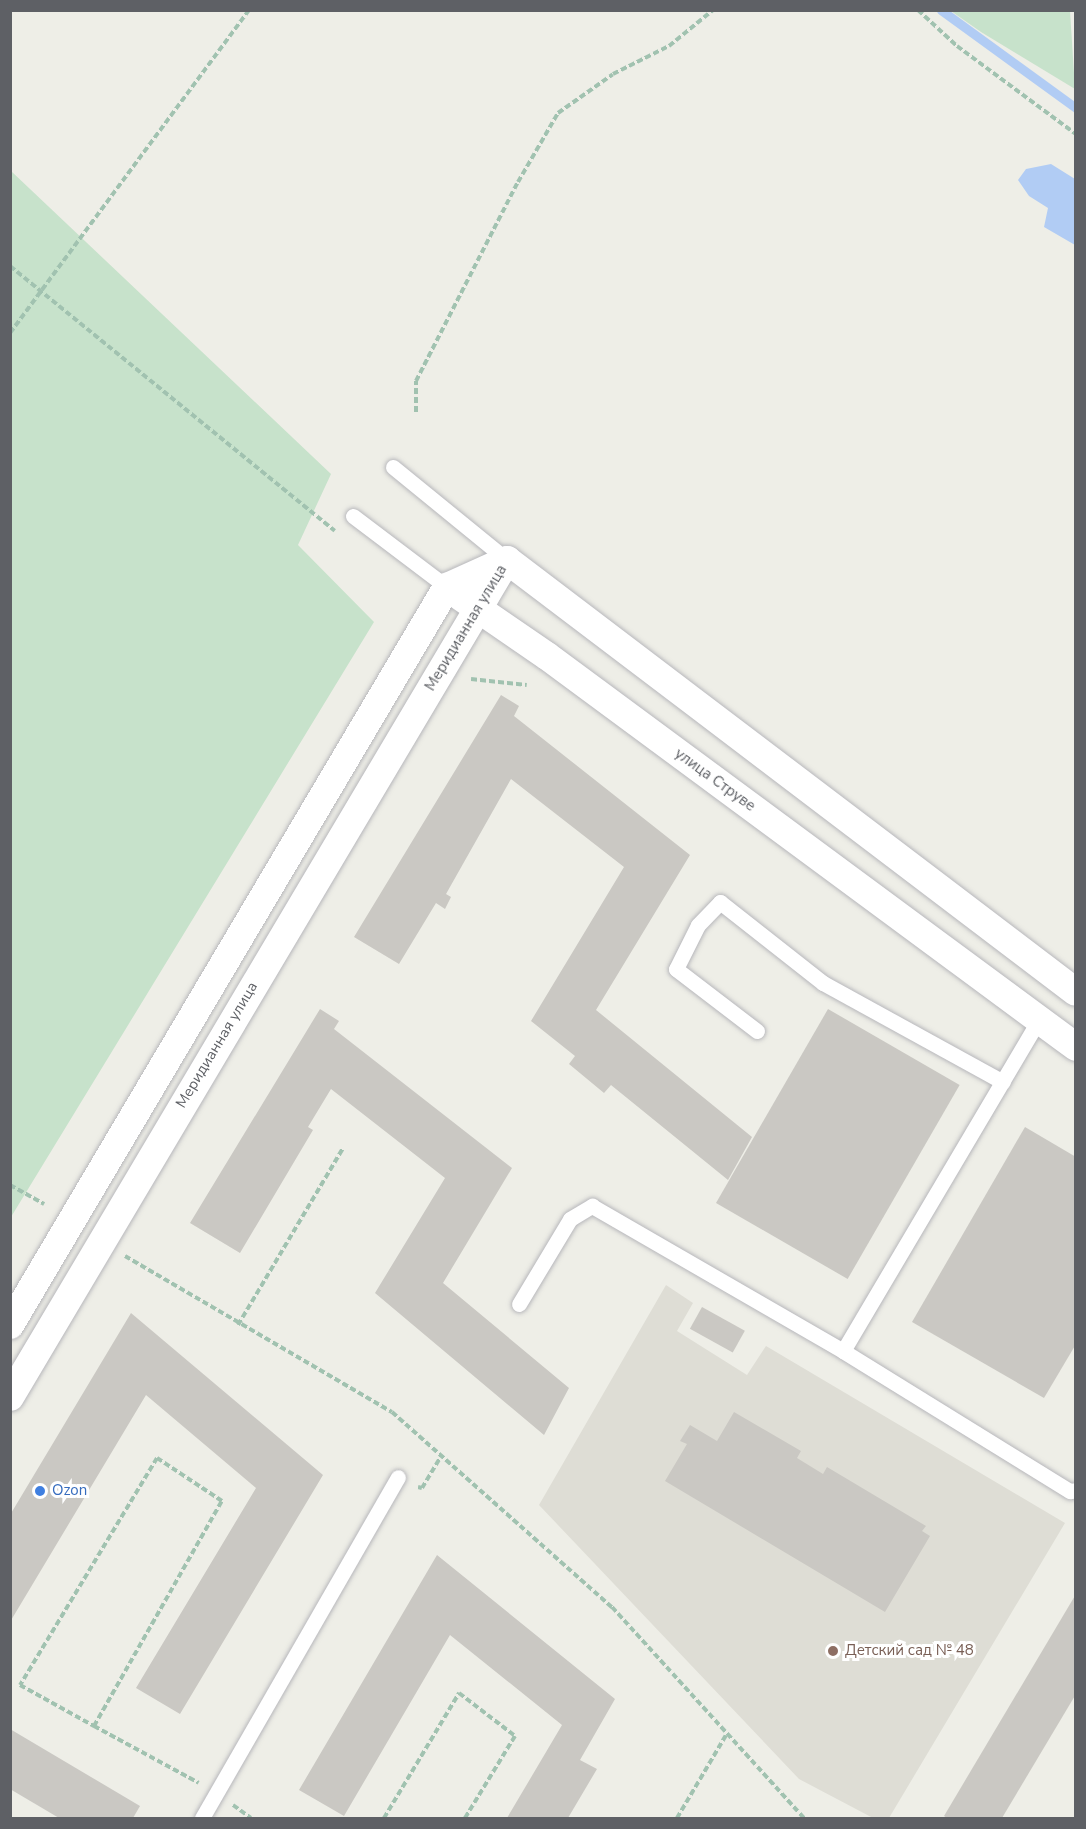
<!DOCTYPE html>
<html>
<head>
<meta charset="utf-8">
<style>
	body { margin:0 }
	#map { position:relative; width:1086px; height:1829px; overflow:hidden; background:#eeeee7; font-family:"Nunito Sans",sans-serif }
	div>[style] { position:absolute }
	.education>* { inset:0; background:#deddd5 }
	.green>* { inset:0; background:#c7e2cb }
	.water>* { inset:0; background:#b1ccf4 }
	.stream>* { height:9px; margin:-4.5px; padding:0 4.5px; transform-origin:4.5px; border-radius:4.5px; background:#b1ccf4 }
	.building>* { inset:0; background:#cac8c3; transform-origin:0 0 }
	.path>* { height:4px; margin-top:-2px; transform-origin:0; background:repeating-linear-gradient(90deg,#a1c2b0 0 6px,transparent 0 9px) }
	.roads { filter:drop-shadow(0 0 2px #b7b7bb) drop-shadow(0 0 2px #b7b7bb) }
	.service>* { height:15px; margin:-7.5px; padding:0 7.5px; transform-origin:7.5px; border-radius:7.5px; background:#fff }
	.minor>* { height:28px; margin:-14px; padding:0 14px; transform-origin:14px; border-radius:14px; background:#fff }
	.dots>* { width:16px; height:16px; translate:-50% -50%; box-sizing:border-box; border:3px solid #fff; border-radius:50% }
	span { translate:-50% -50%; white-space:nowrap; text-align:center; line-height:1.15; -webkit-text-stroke:6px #fff; paint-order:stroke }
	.street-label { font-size:15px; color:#5e6065 }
	.shop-label { font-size:15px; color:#366cbe }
	.left { translate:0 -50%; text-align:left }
	.education-label { font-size:15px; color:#785e54 }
	.frame { position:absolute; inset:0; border:12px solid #5e6065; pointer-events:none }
</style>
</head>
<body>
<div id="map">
	<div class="education">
		<div style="clip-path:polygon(666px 1285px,693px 1303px,677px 1331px,747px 1375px,766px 1346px,1065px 1523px,889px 1818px,873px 1818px,799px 1779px,539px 1505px)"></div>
	</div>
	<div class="green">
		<div style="clip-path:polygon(951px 11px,1070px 11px,1075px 89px,981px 32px)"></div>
		<div style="clip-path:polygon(11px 171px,331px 474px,298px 545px,374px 622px,11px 1217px)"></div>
	</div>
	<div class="water">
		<div style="clip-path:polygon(1051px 164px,1075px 179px,1075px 245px,1044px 227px,1048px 208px,1029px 196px,1018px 180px,1026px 169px)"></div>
	</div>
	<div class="stream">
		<div style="left:941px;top:10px;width:167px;rotate:36deg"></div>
	</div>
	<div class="building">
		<div style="clip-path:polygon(501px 695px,519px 706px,514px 716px,690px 855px,596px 1010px,752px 1137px,728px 1180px,611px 1085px,604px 1093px,569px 1064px,575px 1056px,531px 1021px,624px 867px,511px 779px,446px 894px,451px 897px,445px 909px,436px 903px,399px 964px,354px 937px)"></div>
		<div style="clip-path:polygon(320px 1009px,339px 1021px,334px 1029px,512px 1168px,443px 1283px,569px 1388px,544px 1435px,375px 1293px,445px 1178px,331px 1089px,308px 1127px,313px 1130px,240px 1253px,190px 1223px)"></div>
		<div style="left:828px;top:1009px;width:152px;height:224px;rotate:30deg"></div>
		<div style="clip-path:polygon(1025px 1127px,1076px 1157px,1076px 1344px,1044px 1398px,912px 1322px)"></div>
		<div style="left:702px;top:1307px;width:49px;height:25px;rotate:29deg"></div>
		<div style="clip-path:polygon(131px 1313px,323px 1475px,180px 1714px,136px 1688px,256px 1488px,146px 1395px,10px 1622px,10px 1515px)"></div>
		<div style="clip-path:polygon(734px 1412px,801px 1451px,797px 1458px,823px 1474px,827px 1467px,926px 1526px,922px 1531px,930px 1536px,885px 1612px,665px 1481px,687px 1444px,680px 1441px,690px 1425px,717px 1441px)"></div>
		<div style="clip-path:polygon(437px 1555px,615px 1699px,580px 1760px,597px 1769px,568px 1818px,507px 1818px,562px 1725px,450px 1635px,344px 1816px,299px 1790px)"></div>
		<div style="clip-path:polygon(1076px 1594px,1076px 1694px,1002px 1818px,947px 1818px,944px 1816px)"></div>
		<div style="clip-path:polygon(10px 1729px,140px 1806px,133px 1818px,59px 1818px,10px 1789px)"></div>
	</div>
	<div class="path">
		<div style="left:918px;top:10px;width:53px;rotate:42.7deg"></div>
		<div style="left:957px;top:46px;width:148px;rotate:36.5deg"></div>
		<div style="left:10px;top:266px;width:419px;rotate:39.2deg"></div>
		<div style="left:10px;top:333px;width:402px;rotate:-53.5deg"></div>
		<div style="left:416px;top:412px;width:31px;rotate:-90deg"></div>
		<div style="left:416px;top:381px;width:224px;rotate:-62.9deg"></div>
		<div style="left:518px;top:182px;width:80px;rotate:-59.9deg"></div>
		<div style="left:558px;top:113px;width:67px;rotate:-35.3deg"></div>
		<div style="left:613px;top:74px;width:63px;rotate:-26.6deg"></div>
		<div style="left:669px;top:46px;width:57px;rotate:-39.3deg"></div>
		<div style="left:471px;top:679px;width:56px;rotate:6.1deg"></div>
		<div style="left:10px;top:1185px;width:39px;rotate:29deg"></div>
		<div style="left:125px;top:1256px;width:309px;rotate:30.3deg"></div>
		<div style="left:392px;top:1412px;width:294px;rotate:41.6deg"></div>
		<div style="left:612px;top:1607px;width:285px;rotate:47.7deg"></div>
		<div style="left:238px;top:1325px;width:206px;rotate:-59.3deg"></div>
		<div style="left:418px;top:1487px;width:4px;rotate:14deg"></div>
		<div style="left:422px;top:1488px;width:39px;rotate:-59deg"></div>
		<div style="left:94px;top:1726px;width:259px;rotate:-60.4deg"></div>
		<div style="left:222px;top:1501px;width:78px;rotate:-146.5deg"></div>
		<div style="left:157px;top:1458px;width:265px;rotate:121.1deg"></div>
		<div style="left:20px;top:1685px;width:85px;rotate:29deg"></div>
		<div style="left:94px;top:1726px;width:119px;rotate:28.5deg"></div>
		<div style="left:233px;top:1805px;width:22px;rotate:36deg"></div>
		<div style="left:384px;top:1818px;width:146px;rotate:-59deg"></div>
		<div style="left:459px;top:1693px;width:71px;rotate:37.5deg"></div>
		<div style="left:515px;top:1736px;width:96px;rotate:121.4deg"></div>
		<div style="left:677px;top:1818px;width:96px;rotate:-59.4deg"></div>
	</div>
	<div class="roads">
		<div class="service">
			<div style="left:393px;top:467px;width:147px;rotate:39.2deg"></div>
			<div style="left:353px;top:516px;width:118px;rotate:37.1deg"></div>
			<div style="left:757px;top:1031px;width:102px;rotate:-142.6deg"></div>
			<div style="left:676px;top:969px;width:49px;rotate:-63.4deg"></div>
			<div style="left:698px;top:925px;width:32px;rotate:-46deg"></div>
			<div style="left:720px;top:902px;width:131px;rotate:38.2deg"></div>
			<div style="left:823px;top:983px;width:205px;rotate:28.8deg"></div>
			<div style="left:519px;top:1304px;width:99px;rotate:-59deg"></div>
			<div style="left:570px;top:1219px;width:26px;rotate:-31deg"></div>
			<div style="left:592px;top:1206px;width:290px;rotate:30deg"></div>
			<div style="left:843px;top:1351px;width:267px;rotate:31.7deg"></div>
			<div style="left:1070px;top:1491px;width:6px;rotate:-9deg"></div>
			<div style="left:843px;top:1351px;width:386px;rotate:-59.4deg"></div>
			<div style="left:202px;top:1818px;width:393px;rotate:-60.1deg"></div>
		</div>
		<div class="minor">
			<div style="left:507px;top:560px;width:714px;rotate:37.21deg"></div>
			<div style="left:461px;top:597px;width:104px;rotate:34.5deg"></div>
			<div style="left:547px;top:656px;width:658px;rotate:36.47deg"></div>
			<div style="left:10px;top:1325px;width:858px;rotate:-59.37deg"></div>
			<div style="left:447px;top:587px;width:66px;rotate:-24.2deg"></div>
			<div style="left:10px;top:1397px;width:973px;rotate:-59.3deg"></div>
		</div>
	</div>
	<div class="dots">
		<div style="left:40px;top:1491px;background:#3f7fe0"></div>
		<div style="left:833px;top:1651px;background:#8d6e63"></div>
	</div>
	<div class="street-label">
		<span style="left:466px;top:628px;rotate:-59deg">Меридианная улица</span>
		<span style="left:715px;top:780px;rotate:36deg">улица Струве</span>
		<span style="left:217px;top:1045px;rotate:-59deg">Меридианная улица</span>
	</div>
	<div class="shop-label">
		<span class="left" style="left:52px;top:1491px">Ozon</span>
	</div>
	<div class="education-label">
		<span class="left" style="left:845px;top:1651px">Детский сад № 48</span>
	</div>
	<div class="frame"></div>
</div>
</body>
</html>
